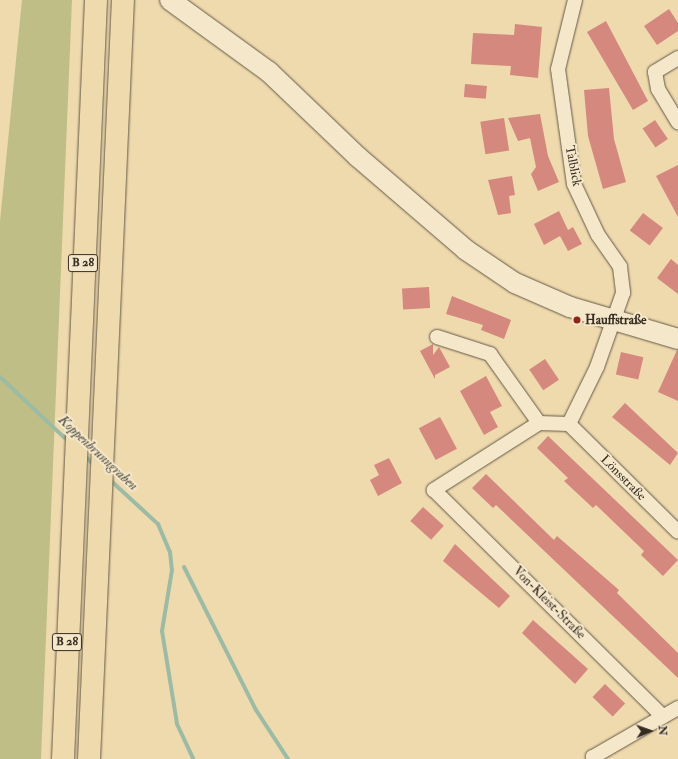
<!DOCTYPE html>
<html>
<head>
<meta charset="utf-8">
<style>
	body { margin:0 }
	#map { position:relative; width:678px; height:759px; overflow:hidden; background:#efdaae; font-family:"IM FELL Double Pica",serif }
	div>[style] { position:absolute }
	.green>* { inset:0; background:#bfbe86 }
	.stream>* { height:4px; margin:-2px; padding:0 2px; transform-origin:2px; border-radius:2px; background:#9bbba5 }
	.building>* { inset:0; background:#d5887e; transform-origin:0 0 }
	.roads { filter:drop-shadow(0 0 1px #645845) drop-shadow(0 0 1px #645845) }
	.street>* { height:14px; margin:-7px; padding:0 7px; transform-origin:7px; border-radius:7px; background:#f5e7ca }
	.secondary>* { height:20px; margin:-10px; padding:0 10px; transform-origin:10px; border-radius:10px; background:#f5e7ca }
	.highway>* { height:22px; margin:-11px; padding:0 11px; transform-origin:11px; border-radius:11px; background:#efdaae }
	.dots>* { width:11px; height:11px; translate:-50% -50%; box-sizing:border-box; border:2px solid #f5e7ca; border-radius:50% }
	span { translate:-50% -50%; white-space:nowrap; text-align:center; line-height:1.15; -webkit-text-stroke:4px #f5e7ca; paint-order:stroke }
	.shield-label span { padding:1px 3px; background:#f5e7ca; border:1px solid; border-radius:3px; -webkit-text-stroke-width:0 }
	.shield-label { font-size:12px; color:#362d22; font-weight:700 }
	.street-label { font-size:13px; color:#362d22 }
	.poi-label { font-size:13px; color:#362d22; font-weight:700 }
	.left { translate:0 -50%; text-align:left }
	.water-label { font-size:14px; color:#4f5043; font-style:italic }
	.north { position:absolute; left:630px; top:711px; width:40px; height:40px; -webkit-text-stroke:3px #f5e7ca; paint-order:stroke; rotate:88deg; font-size:11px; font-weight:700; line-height:16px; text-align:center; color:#362d22 }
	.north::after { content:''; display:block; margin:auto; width:14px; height:18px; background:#362d22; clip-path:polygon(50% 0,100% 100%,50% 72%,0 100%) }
</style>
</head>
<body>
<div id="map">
	<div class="green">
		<div style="clip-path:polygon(22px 0,72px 0,41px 759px,0 759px,0 221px)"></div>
	</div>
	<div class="stream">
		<div style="left:0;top:377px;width:95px;rotate:43.3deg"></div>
		<div style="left:83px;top:454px;width:16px;rotate:45deg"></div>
		<div style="left:109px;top:479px;width:67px;rotate:42.6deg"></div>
		<div style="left:158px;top:524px;width:30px;rotate:67deg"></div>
		<div style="left:170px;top:552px;width:18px;rotate:84deg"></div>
		<div style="left:172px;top:570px;width:62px;rotate:99.3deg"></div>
		<div style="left:162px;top:631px;width:94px;rotate:80.8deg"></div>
		<div style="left:177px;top:724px;width:38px;rotate:65deg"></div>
		<div style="left:184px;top:567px;width:160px;rotate:63.3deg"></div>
		<div style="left:256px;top:710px;width:59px;rotate:56.9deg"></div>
	</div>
	<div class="building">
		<div style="clip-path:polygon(669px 9px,678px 23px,678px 31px,657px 45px,644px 26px)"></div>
		<div style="clip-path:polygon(606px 21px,648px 101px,633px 110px,587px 32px)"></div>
		<div style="clip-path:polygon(515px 24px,542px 27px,538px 78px,510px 75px,511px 66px,471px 64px,473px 33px,514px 35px)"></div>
		<div style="left:465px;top:84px;width:22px;height:13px;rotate:5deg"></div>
		<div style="clip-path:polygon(609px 88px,614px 139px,626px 182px,603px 189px,588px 136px,584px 90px)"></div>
		<div style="clip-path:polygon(540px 114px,548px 156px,559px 182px,538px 191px,531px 174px,536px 167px,530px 138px,518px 141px,508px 118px)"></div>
		<div style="left:504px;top:118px;width:33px;height:24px;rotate:81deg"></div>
		<div style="left:655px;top:120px;width:23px;height:15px;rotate:56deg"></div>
		<div style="clip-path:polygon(678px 165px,678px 217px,656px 176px)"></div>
		<div style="clip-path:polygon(512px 176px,515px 195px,509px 196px,511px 213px,498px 215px,488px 180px)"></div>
		<div style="clip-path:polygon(559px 211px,568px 230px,573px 227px,582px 244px,568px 251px,560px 236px,544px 245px,534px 224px)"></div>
		<div style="left:643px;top:213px;width:25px;height:22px;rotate:37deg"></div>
		<div style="clip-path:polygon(671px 259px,678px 265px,678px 294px,657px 278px)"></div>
		<div style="left:429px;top:287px;width:21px;height:27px;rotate:87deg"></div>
		<div style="clip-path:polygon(452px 296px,511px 320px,504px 339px,481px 330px,483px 325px,446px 314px)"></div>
		<div style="clip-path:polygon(433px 344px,433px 355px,439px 347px,450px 367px,435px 375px,435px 379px,420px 351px)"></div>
		<div style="clip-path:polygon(677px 350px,678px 350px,678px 401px,658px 392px)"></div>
		<div style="left:621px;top:352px;width:23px;height:23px;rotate:13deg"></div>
		<div style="left:545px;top:359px;width:25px;height:19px;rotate:56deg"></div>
		<div style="clip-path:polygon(486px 376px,502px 406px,490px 412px,498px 427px,484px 435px,460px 391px)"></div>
		<div style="clip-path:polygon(625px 403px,678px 453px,670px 465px,612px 417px)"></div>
		<div style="left:440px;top:417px;width:36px;height:24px;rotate:62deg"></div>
		<div style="clip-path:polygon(548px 436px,678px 560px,663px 576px,641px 555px,644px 551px,596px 505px,593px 508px,564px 481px,568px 478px,537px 448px)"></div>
		<div style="clip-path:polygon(389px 458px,402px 483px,378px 496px,370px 480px,379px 475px,374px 465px)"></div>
		<div style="clip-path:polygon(486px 474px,554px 540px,557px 536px,619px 590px,617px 593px,678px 653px,678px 678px,496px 505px,493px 508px,472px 488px)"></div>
		<div style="left:423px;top:507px;width:28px;height:19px;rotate:42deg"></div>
		<div style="clip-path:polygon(455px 544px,510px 596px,499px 608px,443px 561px)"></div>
		<div style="clip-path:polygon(533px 620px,588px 669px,575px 684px,522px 633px)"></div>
		<div style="left:605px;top:684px;width:28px;height:18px;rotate:44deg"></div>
	</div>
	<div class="roads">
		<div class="street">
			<div style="left:575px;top:0;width:71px;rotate:103.8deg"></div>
			<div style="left:558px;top:69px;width:116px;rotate:82.1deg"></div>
			<div style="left:574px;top:184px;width:56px;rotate:64.8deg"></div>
			<div style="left:598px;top:235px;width:39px;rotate:55deg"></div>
			<div style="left:620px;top:267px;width:26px;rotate:83deg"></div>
			<div style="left:623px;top:293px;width:78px;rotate:109.4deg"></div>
			<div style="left:597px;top:367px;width:64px;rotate:116.2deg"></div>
			<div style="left:569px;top:424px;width:30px;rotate:-178deg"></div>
			<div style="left:539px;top:423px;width:125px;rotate:147.5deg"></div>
			<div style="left:434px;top:490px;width:322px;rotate:44.7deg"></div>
			<div style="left:678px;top:58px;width:27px;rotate:149deg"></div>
			<div style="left:655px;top:72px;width:17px;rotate:80deg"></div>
			<div style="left:658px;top:89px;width:39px;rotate:59deg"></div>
			<div style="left:437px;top:337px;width:56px;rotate:17.8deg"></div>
			<div style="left:490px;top:354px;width:85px;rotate:54.6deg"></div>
			<div style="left:569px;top:424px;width:153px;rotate:44.7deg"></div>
			<div style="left:596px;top:759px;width:4px;rotate:-146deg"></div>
			<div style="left:593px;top:757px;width:98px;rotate:-30deg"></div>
		</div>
		<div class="secondary">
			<div style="left:170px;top:0;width:122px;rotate:36deg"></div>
			<div style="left:269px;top:72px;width:123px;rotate:43.7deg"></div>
			<div style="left:358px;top:157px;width:143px;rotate:40.7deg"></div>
			<div style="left:466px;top:250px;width:59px;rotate:34deg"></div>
			<div style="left:515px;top:283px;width:60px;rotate:23.6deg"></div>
			<div style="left:570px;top:307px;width:113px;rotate:16.5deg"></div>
		</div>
		<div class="highway">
			<div style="left:63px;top:759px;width:760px;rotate:-87.51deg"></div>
			<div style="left:89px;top:759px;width:760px;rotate:-87.44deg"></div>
		</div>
	</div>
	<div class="dots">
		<div style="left:577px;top:320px;background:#8f2418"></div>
	</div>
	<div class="shield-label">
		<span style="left:83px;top:263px">B 28</span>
		<span style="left:67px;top:642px">B 28</span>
	</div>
	<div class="street-label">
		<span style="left:573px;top:166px;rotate:79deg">Talblick</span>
		<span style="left:623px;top:478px;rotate:45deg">Lönsstraße</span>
		<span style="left:549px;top:603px;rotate:45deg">Von-Kleist-Straße</span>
	</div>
	<div class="poi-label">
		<span class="left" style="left:585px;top:320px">Hauffstraße</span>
	</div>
	<div class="water-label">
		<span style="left:98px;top:453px;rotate:43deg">Koppenbrunngraben</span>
	</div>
	<div class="north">N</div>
</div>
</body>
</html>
